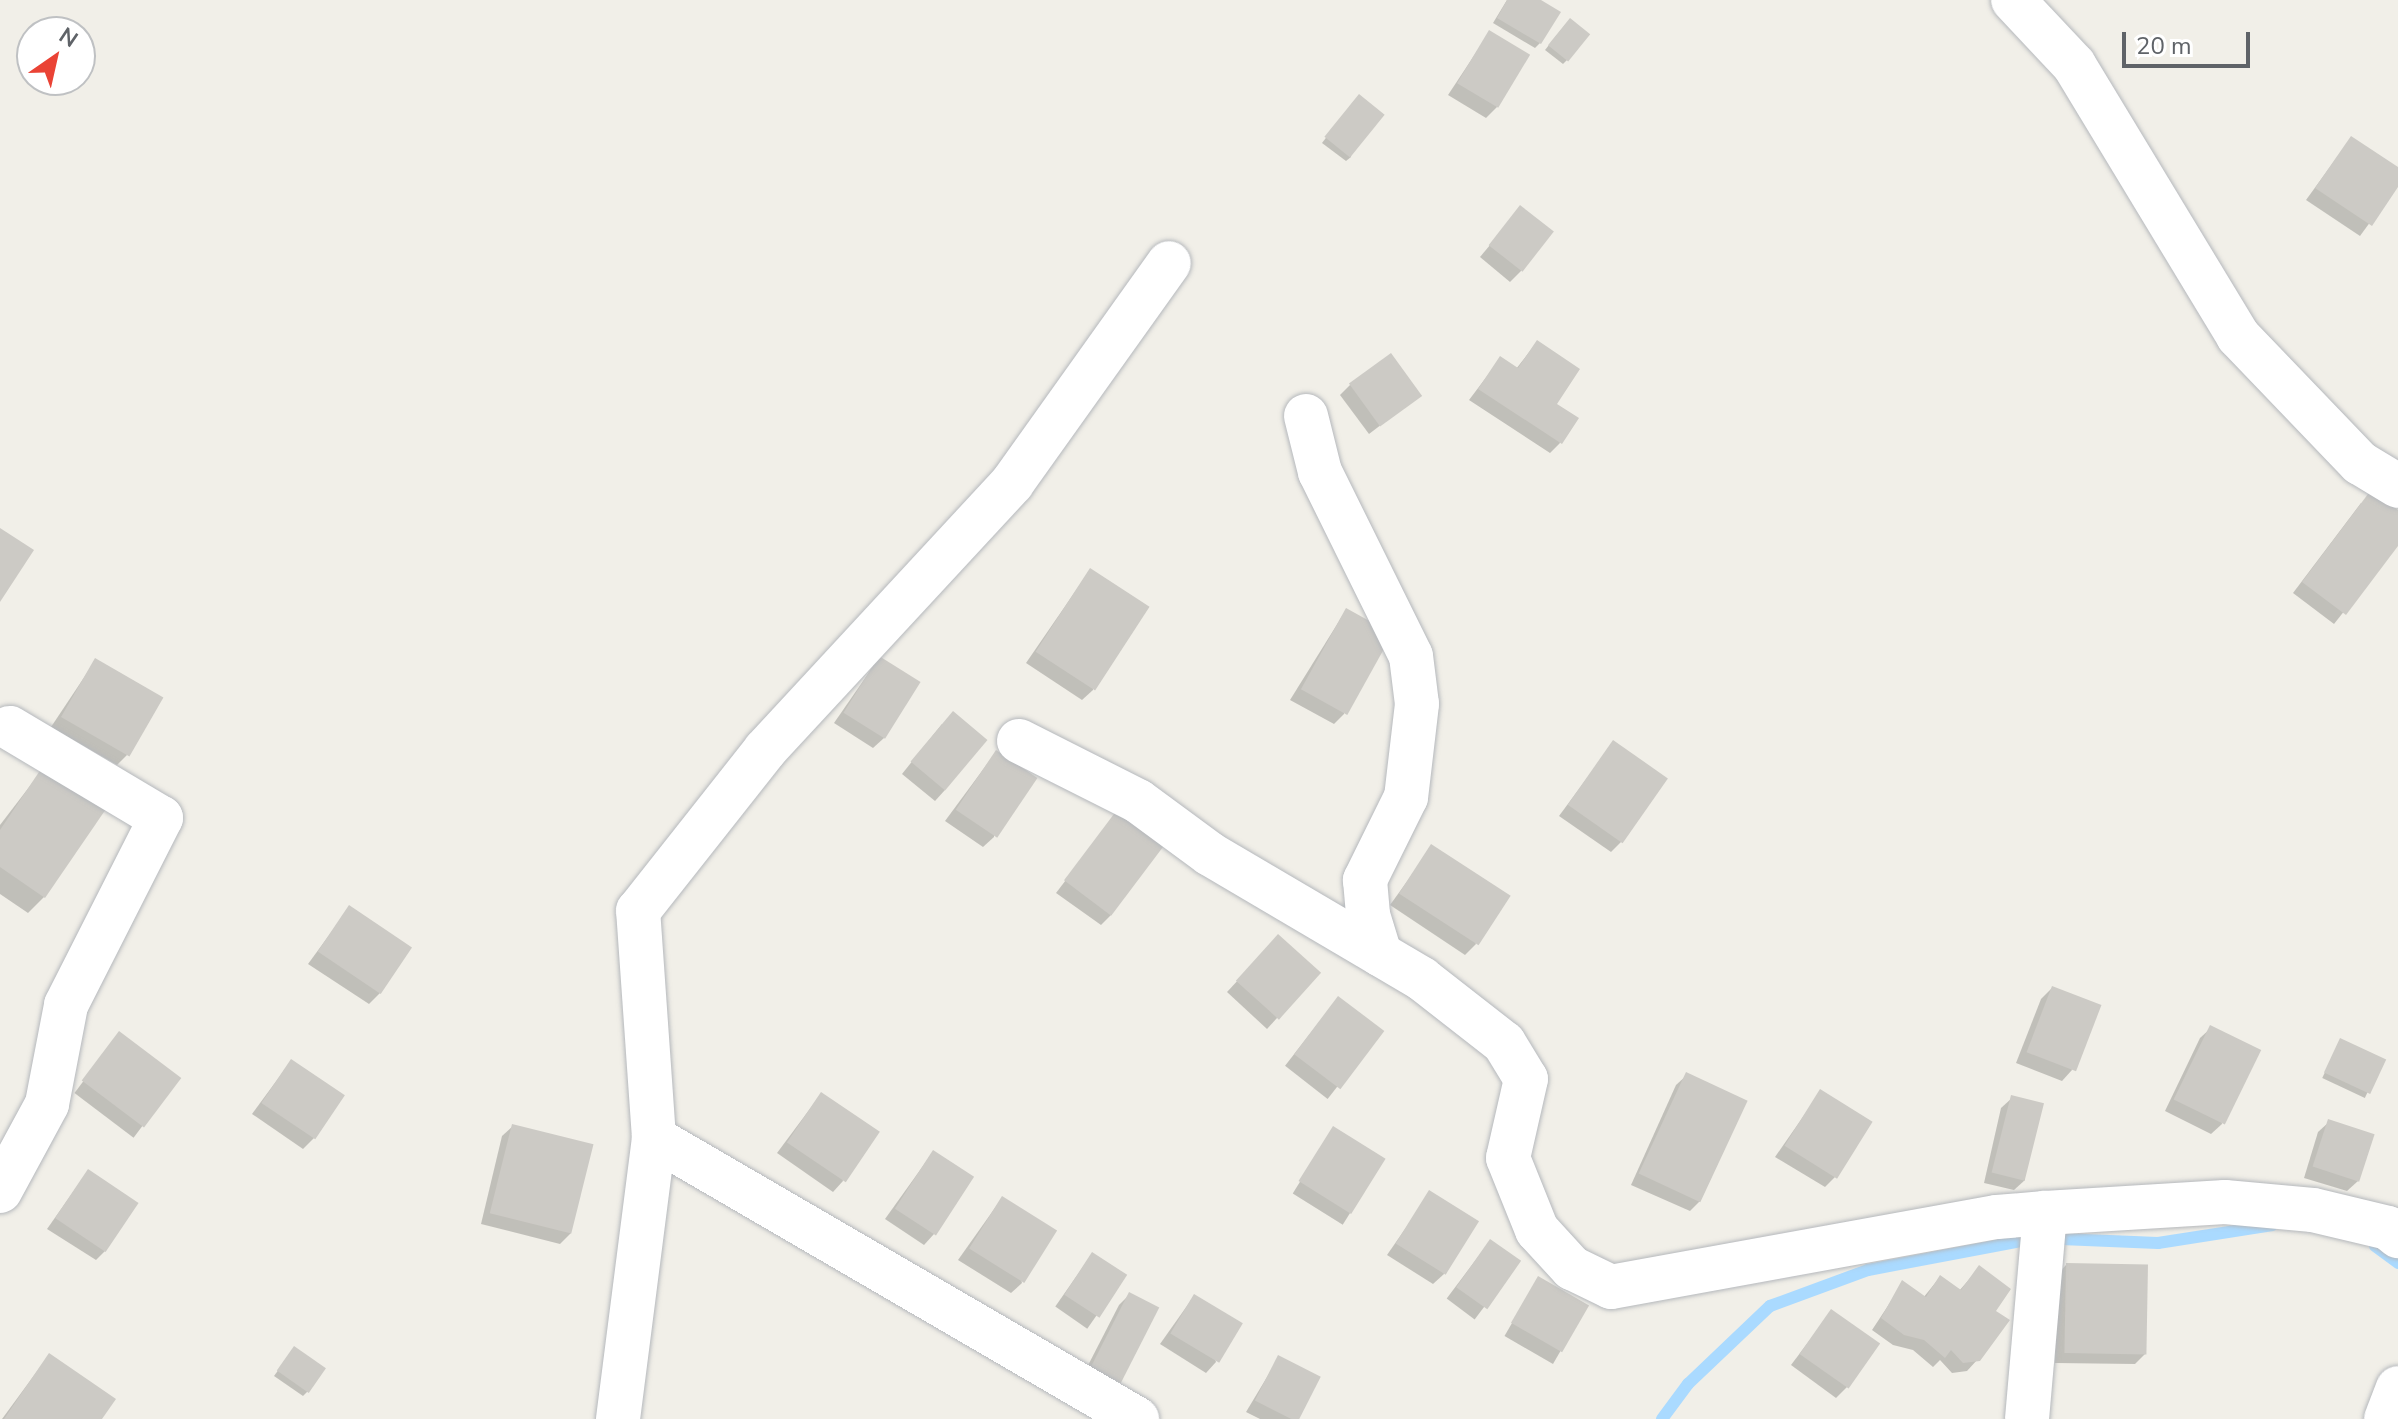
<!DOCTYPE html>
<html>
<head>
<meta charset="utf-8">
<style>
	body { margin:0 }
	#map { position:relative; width:2398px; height:1419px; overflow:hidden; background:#f1efe8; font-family:"Nunito Sans",sans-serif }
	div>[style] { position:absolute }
	.shadow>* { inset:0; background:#0003; transform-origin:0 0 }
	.stream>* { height:12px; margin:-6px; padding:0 6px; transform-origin:6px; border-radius:6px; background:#aadaff }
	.building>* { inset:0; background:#cccac5; transform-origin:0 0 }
	.roads { filter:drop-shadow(0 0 2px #b5b8bc) drop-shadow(0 0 2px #b5b8bc) }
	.street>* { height:44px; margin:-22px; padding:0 22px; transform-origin:22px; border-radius:22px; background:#fff }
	span { translate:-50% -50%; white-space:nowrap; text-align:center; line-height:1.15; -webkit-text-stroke:8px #fff; paint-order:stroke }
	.north { position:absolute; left:16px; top:16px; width:80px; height:80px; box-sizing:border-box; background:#fff; border:2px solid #bfc1c3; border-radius:50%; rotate:34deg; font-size:22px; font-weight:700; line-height:32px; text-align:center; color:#5f6368 }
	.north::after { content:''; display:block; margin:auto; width:28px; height:36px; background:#ea4335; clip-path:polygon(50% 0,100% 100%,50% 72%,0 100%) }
	.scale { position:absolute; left:2122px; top:32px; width:128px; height:36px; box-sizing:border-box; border:4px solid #5f6368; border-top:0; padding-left:10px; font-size:24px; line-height:28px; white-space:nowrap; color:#5f6368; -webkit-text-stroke:6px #fff; paint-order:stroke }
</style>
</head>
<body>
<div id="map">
	<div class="shadow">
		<div style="clip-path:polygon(1507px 0,1538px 0,1540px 43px,1535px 48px,1493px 23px)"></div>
		<div style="clip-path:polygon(1565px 25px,1568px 59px,1563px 64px,1545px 50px)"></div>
		<div style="clip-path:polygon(1489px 33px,1497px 107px,1486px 118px,1448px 95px)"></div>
		<div style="clip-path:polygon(1354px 101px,1351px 157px,1346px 161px,1322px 143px)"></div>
		<div style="clip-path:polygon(2351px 138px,2398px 170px,2398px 184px,2360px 236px,2306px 200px)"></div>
		<div style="clip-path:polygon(1521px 208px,1521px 271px,1510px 282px,1480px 257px)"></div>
		<div style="clip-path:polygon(1537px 342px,1560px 443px,1550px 453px,1469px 400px,1500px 359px,1516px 369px)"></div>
		<div style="clip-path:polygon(1351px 384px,1419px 396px,1369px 434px,1340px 395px)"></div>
		<div style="clip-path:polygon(2361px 503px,2398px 513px,2398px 543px,2334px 624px,2293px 593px)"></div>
		<div style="clip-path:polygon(1090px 570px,1093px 690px,1082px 700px,1026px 663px)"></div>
		<div style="clip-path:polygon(1346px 610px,1344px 714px,1334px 724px,1290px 700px)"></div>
		<div style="clip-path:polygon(879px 658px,884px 738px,873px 748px,834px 723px)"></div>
		<div style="clip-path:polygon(95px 661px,127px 755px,117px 765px,51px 727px)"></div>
		<div style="clip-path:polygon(942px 724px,945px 790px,935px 801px,902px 774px)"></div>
		<div style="clip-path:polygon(1613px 743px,1621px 842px,1611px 852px,1559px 816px)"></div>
		<div style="clip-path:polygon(996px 752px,994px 837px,983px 847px,945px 821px)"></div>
		<div style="clip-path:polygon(43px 769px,44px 897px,28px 913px,0 894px,0 825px)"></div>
		<div style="clip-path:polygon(1120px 809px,1112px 914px,1101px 925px,1056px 893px)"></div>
		<div style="clip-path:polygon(1432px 847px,1476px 944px,1465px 955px,1390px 905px)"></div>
		<div style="clip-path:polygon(349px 908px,380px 993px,369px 1004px,308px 964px)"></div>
		<div style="clip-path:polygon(1268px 948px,1277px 1018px,1267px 1029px,1227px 992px)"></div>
		<div style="clip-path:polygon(2052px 988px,2072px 1070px,2062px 1081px,2016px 1063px,2041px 999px)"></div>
		<div style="left:1338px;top:998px;width:54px;height:86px;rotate:38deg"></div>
		<div style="clip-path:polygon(2211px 1028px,2222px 1124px,2211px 1134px,2165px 1111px,2200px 1038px)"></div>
		<div style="left:119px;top:1034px;width:74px;height:74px;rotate:37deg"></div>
		<div style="left:2340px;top:1040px;width:47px;height:42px;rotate:25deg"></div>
		<div style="clip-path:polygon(291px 1061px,314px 1138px,303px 1149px,252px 1114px)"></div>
		<div style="clip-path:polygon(1687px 1075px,1700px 1201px,1690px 1211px,1631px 1185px,1676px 1085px)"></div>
		<div style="clip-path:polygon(1821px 1091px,1835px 1177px,1825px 1187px,1775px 1157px)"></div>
		<div style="clip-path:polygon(821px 1094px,843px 1181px,833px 1192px,777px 1153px)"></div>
		<div style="clip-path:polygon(2012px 1098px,2025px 1180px,2014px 1190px,1984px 1183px,2001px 1108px)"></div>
		<div style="clip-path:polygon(2329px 1122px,2358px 1181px,2347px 1191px,2304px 1178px,2318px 1132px)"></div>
		<div style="clip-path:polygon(513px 1126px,571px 1233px,560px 1244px,481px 1224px,502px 1136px)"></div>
		<div style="left:1333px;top:1129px;width:59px;height:76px;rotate:32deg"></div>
		<div style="clip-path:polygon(933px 1152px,934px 1234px,924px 1245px,885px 1219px)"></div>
		<div style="clip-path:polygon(88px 1171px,106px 1250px,96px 1260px,47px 1229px)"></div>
		<div style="clip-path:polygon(1430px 1193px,1444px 1274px,1433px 1284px,1387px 1255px)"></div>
		<div style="clip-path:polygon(1002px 1198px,1022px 1283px,1011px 1293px,958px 1260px)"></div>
		<div style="left:1490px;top:1241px;width:35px;height:72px;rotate:37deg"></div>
		<div style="left:1092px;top:1254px;width:39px;height:64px;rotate:35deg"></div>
		<div style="clip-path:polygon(2066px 1265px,2146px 1353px,2135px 1364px,2055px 1363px,2056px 1276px)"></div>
		<div style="clip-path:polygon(1979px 1268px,1978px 1359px,1967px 1371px,1952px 1373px,1940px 1360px,1933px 1367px,1913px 1350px,1893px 1345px,1872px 1330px,1903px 1283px,1923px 1298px,1940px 1277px,1959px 1291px)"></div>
		<div style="left:1538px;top:1278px;width:56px;height:67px;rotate:30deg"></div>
		<div style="clip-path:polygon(1130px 1294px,1156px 1308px,1081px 1379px,1119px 1305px)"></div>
		<div style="clip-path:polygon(1194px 1296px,1216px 1362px,1206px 1373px,1160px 1344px)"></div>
		<div style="clip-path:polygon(1831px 1312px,1847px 1387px,1836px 1398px,1791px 1365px)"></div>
		<div style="clip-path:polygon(290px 1354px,308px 1391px,303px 1396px,274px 1376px)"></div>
		<div style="clip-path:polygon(49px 1355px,100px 1419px,2px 1419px)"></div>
		<div style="clip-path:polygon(1279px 1357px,1319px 1378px,1298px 1419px,1260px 1419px,1246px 1412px)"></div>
	</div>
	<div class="stream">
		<div style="left:2375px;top:1246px;width:29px;rotate:36deg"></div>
		<div style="left:1662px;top:1419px;width:44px;rotate:-53.4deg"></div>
		<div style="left:1688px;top:1384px;width:113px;rotate:-43.6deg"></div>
		<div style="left:1770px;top:1306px;width:104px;rotate:-20.2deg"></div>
		<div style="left:1868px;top:1270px;width:172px;rotate:-10.7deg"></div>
		<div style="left:2037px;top:1238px;width:121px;rotate:2.4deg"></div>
		<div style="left:2158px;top:1243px;width:116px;rotate:-8.9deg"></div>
	</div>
	<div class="building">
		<div style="clip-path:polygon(1507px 0,1541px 0,1561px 12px,1541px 44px,1497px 18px)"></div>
		<div style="left:1570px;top:18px;width:26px;height:35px;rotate:39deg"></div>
		<div style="left:1489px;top:30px;width:48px;height:62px;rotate:31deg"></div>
		<div style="left:1359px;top:94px;width:33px;height:55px;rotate:39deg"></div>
		<div style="clip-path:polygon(2351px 136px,2398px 167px,2398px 187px,2372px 226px,2315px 188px)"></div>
		<div style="left:1520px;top:205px;width:43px;height:51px;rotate:38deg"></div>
		<div style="clip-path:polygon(1537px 340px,1580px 369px,1557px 404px,1579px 418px,1562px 444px,1478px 389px,1500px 356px,1518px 368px)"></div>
		<div style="left:1391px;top:353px;width:53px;height:52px;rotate:54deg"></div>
		<div style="clip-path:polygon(2371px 490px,2398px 510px,2398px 546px,2346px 615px,2302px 582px)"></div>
		<div style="clip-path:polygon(0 528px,34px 550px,0 602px)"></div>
		<div style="left:1090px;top:568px;width:71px;height:100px;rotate:33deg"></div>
		<div style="left:1346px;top:608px;width:53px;height:93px;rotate:29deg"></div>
		<div style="left:879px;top:656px;width:49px;height:67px;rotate:32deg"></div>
		<div style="left:95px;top:658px;width:79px;height:68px;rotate:30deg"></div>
		<div style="left:953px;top:711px;width:45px;height:66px;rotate:40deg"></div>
		<div style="left:1613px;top:740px;width:67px;height:79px;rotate:35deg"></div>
		<div style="left:996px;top:750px;width:50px;height:72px;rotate:34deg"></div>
		<div style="clip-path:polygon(43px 766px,106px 809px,45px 898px,0 867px,0 830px)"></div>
		<div style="left:1120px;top:806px;width:59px;height:93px;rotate:37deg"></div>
		<div style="left:1431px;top:844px;width:95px;height:59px;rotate:33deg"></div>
		<div style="left:349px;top:905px;width:76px;height:56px;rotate:34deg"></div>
		<div style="left:1278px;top:934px;width:58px;height:63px;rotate:42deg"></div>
		<div style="left:2052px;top:986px;width:53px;height:71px;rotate:21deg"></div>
		<div style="left:1338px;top:996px;width:58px;height:73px;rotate:37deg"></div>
		<div style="left:2210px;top:1025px;width:57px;height:83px;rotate:26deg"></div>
		<div style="left:119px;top:1031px;width:78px;height:62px;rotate:37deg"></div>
		<div style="left:2340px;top:1038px;width:51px;height:38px;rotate:25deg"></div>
		<div style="left:291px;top:1059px;width:65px;height:53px;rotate:34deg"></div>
		<div style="left:1686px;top:1072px;width:68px;height:112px;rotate:25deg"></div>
		<div style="left:1820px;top:1089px;width:62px;height:67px;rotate:32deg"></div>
		<div style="left:821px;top:1092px;width:71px;height:61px;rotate:34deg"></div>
		<div style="left:2011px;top:1095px;width:34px;height:80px;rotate:14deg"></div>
		<div style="left:2328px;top:1119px;width:49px;height:50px;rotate:18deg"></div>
		<div style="left:512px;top:1124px;width:84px;height:92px;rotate:14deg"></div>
		<div style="left:1333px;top:1126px;width:62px;height:65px;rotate:32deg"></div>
		<div style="left:933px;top:1150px;width:49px;height:70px;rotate:33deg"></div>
		<div style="left:88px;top:1169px;width:61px;height:59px;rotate:34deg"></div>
		<div style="left:1429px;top:1190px;width:59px;height:63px;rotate:32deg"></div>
		<div style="left:1002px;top:1196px;width:65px;height:62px;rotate:32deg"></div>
		<div style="left:1490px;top:1239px;width:38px;height:59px;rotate:35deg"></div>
		<div style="left:1092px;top:1252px;width:42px;height:51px;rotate:33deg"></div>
		<div style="left:2066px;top:1263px;width:82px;height:90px;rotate:1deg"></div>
		<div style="clip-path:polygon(1979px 1265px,2011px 1289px,1996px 1311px,2010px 1320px,1980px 1361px,1963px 1363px,1951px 1350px,1945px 1358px,1924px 1340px,1904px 1335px,1881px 1318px,1902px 1280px,1926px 1297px,1940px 1275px,1961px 1290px)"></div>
		<div style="left:1538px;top:1276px;width:59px;height:54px;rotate:30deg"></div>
		<div style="left:1129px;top:1292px;width:34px;height:85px;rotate:27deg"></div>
		<div style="left:1194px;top:1294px;width:57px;height:46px;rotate:31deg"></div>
		<div style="left:1831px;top:1309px;width:60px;height:55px;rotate:35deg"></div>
		<div style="left:294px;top:1346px;width:39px;height:30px;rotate:35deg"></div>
		<div style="clip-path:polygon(49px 1353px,116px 1399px,102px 1419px,4px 1419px)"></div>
		<div style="left:1278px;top:1355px;width:48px;height:51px;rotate:27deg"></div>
	</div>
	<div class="roads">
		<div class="street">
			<div style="left:2013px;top:0;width:89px;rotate:46.8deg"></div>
			<div style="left:2074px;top:65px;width:317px;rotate:58.8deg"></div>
			<div style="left:2238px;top:336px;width:176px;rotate:46.2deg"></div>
			<div style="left:2360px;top:463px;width:44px;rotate:31.2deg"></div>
			<div style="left:1306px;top:416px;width:58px;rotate:76deg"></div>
			<div style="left:1320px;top:472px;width:205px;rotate:63.7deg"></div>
			<div style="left:1411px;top:656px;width:48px;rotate:82.9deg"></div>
			<div style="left:1417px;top:704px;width:94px;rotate:96.7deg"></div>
			<div style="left:1406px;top:797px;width:93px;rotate:116.3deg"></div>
			<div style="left:1365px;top:880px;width:35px;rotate:85deg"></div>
			<div style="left:1368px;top:915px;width:41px;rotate:72.9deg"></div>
			<div style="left:1019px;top:741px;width:133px;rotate:26.8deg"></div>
			<div style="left:1138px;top:801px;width:89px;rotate:36.4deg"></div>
			<div style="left:1210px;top:854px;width:246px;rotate:30.5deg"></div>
			<div style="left:1422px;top:979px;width:104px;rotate:38deg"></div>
			<div style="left:1504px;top:1043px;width:42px;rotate:58.6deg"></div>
			<div style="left:1526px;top:1079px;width:81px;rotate:102.8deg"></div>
			<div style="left:1508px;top:1158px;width:78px;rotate:68.1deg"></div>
			<div style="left:1537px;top:1230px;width:52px;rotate:47.4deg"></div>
			<div style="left:1572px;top:1268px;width:43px;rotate:26deg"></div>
			<div style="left:1611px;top:1287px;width:392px;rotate:-10.3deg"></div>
			<div style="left:1997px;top:1217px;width:48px;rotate:-4.8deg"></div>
			<div style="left:2045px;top:1213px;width:180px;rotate:-3.5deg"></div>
			<div style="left:2225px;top:1202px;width:88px;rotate:5.2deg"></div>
			<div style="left:2313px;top:1210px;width:77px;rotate:13.5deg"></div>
			<div style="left:2388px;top:1228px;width:13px;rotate:39deg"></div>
			<div style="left:654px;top:1138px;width:228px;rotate:-94deg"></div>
			<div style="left:638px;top:911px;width:205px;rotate:-51.7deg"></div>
			<div style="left:765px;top:750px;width:364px;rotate:-47.2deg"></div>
			<div style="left:1012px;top:483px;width:270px;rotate:-54.5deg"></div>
			<div style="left:0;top:1191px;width:99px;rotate:-61.6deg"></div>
			<div style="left:47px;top:1104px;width:101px;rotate:-79.1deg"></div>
			<div style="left:66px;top:1005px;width:210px;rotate:-63.1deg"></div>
			<div style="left:161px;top:818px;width:176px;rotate:-149.2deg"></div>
			<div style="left:618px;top:1419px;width:283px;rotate:-82.7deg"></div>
			<div style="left:654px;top:1138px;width:559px;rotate:30.19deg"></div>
			<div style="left:2027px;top:1419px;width:207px;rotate:-85deg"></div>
			<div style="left:2386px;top:1419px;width:33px;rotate:-69deg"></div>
		</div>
	</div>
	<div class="north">N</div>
	<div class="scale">20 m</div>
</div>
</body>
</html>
